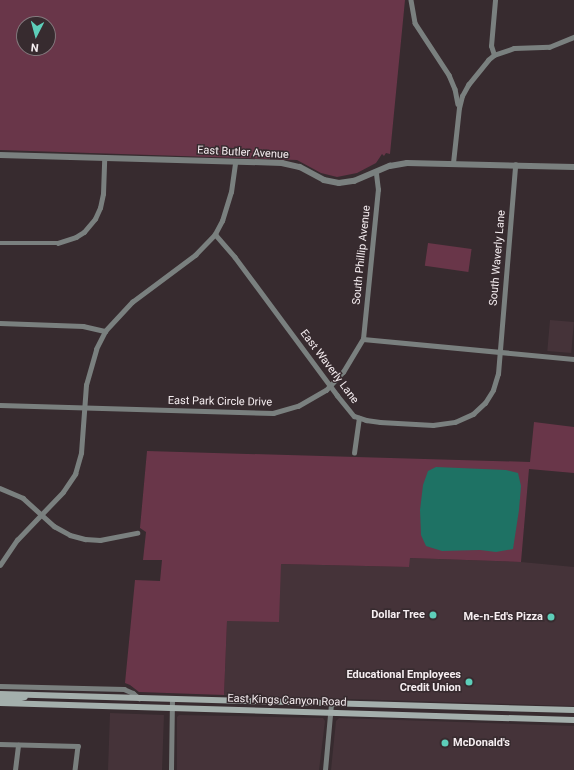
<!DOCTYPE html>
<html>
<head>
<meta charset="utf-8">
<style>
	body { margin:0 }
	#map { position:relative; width:574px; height:770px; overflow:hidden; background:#372b2f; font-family:Roboto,sans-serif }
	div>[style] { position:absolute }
	.built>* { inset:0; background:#453339; transform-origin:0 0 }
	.green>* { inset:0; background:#693649; transform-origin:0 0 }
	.water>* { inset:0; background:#1e7264 }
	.minor>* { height:4.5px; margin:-2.25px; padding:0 2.25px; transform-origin:2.25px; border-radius:2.25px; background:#7a807f }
	.tertiary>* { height:5.5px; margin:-2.75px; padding:0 2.75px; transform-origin:2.75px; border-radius:2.75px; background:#7a807f }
	.secondary>* { height:6px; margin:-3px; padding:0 3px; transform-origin:3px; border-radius:3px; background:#a4afac }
	.dots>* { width:11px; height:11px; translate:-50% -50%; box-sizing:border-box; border:2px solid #372b2f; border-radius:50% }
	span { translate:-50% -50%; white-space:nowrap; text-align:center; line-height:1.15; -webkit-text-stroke:3px #372b2f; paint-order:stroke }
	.street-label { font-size:11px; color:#f6eef1 }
	.poi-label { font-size:11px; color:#f6eef1; font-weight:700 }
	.right { translate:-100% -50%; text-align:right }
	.left { translate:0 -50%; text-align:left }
	.north { position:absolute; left:16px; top:16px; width:40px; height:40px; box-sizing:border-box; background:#372b2f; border:1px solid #83797d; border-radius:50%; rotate:186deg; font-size:11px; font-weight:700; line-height:16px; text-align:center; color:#f6eef1 }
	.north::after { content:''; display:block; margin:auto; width:14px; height:18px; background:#5dceb9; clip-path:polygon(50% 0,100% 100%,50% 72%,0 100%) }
</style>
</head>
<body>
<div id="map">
	<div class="built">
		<div style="left:550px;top:320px;width:24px;height:31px;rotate:5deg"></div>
		<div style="clip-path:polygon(409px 558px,521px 562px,574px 567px,574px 706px,224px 695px,227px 620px,281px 564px,408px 567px)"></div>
		<div style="left:110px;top:713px;width:54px;height:57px;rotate:2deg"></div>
		<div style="clip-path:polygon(179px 715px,323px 718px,325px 721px,319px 770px,177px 770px,177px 717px)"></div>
		<div style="clip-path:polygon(339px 718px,574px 726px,574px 770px,331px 770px,336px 721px)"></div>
	</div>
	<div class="green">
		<div style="clip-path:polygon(evenodd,0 0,405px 0,390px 154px,386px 153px,384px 156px,382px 154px,376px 163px,357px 173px,337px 177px,321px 173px,297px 160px,0 150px,0 0,24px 24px,48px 24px,48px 48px,24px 48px,24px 24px)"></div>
		<div style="left:428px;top:243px;width:44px;height:23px;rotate:8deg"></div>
		<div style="clip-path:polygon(534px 422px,574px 427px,574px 473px,529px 469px,521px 562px,410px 558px,409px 567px,281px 564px,279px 622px,227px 621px,224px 695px,139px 692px,130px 685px,125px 683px,135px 580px,160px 581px,162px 560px,143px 560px,146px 532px,140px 528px,147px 451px,530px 462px)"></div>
	</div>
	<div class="water">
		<div style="clip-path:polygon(436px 467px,506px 470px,518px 473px,521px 486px,519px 510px,513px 549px,496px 552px,480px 550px,442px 551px,426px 546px,421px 535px,420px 510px,423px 485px,428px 471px)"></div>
	</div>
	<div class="minor">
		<div style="left:411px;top:0;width:23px;rotate:80deg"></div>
		<div style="left:415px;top:23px;width:62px;rotate:56.8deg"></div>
		<div style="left:449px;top:75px;width:15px;rotate:67deg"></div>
		<div style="left:455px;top:89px;width:15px;rotate:79deg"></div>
		<div style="left:494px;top:55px;width:9px;rotate:-108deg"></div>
		<div style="left:491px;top:46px;width:46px;rotate:-85deg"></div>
		<div style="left:453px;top:163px;width:55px;rotate:-83.8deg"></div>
		<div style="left:459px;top:108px;width:12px;rotate:-76deg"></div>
		<div style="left:462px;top:96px;width:13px;rotate:-61deg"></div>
		<div style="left:468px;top:85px;width:32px;rotate:-51deg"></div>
		<div style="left:488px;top:60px;width:8px;rotate:-40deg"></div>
		<div style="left:494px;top:55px;width:21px;rotate:-19deg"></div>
		<div style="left:514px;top:48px;width:35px;rotate:-2deg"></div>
		<div style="left:549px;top:47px;width:27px;rotate:-22deg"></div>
		<div style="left:215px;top:234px;width:30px;rotate:49deg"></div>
		<div style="left:235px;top:257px;width:172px;rotate:53.5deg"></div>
		<div style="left:337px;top:395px;width:27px;rotate:51deg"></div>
		<div style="left:354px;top:416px;width:13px;rotate:18deg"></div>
		<div style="left:366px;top:420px;width:14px;rotate:8deg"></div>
		<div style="left:380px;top:422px;width:53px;rotate:3.2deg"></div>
		<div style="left:433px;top:425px;width:22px;rotate:-8deg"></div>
		<div style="left:455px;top:422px;width:20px;rotate:-24deg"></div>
		<div style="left:473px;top:414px;width:16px;rotate:-43deg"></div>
		<div style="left:485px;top:403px;width:15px;rotate:-58deg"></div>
		<div style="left:493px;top:390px;width:17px;rotate:-73deg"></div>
		<div style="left:498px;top:374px;width:210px;rotate:-85.3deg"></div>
		<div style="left:0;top:243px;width:58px"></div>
		<div style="left:58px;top:243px;width:19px;rotate:-18deg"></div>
		<div style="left:76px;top:237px;width:9px;rotate:-32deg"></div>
		<div style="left:84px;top:232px;width:17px;rotate:-50deg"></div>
		<div style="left:95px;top:219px;width:12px;rotate:-66deg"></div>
		<div style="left:100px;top:208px;width:14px;rotate:-78deg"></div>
		<div style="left:103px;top:194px;width:36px;rotate:-88deg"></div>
		<div style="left:0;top:323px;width:83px;rotate:2.1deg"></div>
		<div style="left:83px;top:326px;width:23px;rotate:13deg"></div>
		<div style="left:363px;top:339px;width:150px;rotate:-84.3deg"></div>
		<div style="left:378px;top:190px;width:17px;rotate:-97deg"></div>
		<div style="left:0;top:405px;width:273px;rotate:1.7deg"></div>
		<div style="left:273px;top:413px;width:26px;rotate:-16deg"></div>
		<div style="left:298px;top:406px;width:32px;rotate:-30deg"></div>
		<div style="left:326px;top:390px;width:25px;rotate:-47deg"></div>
		<div style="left:343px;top:372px;width:39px;rotate:-59deg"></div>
		<div style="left:363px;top:339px;width:212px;rotate:5.4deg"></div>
		<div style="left:354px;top:453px;width:35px;rotate:-82deg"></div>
		<div style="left:0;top:488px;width:25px;rotate:23deg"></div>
		<div style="left:23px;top:498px;width:42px;rotate:42.1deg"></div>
		<div style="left:54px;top:526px;width:18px;rotate:29deg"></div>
		<div style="left:70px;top:535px;width:16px;rotate:15deg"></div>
		<div style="left:85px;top:539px;width:15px;rotate:4deg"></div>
		<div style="left:100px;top:540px;width:38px;rotate:-11deg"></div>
		<div style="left:0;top:565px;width:30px;rotate:-56deg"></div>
		<div style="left:17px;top:540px;width:66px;rotate:-46.2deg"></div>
		<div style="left:63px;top:492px;width:22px;rotate:-56deg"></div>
		<div style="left:75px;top:474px;width:22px;rotate:-74deg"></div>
		<div style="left:81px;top:453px;width:68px;rotate:-85.8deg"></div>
		<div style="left:86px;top:385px;width:37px;rotate:-74deg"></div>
		<div style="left:96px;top:349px;width:20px;rotate:-63deg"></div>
		<div style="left:105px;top:331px;width:40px;rotate:-47deg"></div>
		<div style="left:132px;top:302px;width:79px;rotate:-36.7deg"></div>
		<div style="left:195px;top:255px;width:29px;rotate:-46deg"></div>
		<div style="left:215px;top:234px;width:15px;rotate:-62deg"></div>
		<div style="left:222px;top:221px;width:30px;rotate:-73deg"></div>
		<div style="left:231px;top:192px;width:30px;rotate:-82deg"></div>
		<div style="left:0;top:686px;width:124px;rotate:1.4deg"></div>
		<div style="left:124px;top:689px;width:10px;rotate:24deg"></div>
		<div style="left:133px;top:693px;width:8px;rotate:40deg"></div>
		<div style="left:0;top:744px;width:78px;rotate:1.5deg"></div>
		<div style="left:78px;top:746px;width:24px;rotate:97deg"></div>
		<div style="left:15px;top:770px;width:25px;rotate:-83deg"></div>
		<div style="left:171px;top:770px;width:70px;rotate:-89.2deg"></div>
		<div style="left:325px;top:770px;width:66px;rotate:-84.8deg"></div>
	</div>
	<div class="tertiary">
		<div style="left:0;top:155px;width:282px;rotate:1.6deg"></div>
		<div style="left:282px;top:163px;width:18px;rotate:13deg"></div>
		<div style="left:300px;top:167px;width:27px;rotate:28deg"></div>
		<div style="left:324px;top:180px;width:15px;rotate:11deg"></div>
		<div style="left:339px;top:183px;width:15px;rotate:-8deg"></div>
		<div style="left:354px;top:181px;width:39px;rotate:-23deg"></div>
		<div style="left:390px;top:166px;width:17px;rotate:-10deg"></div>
		<div style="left:407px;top:163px;width:167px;rotate:1.4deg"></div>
	</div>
	<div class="secondary">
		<div style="left:0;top:694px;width:574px;rotate:1.6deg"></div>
		<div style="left:0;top:699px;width:17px"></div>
		<div style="left:17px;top:699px;width:8px;rotate:-14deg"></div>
		<div style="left:0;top:703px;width:574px;rotate:1.7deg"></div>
	</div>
	<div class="dots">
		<div style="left:433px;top:615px;background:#5dceb9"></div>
		<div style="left:551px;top:617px;background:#5dceb9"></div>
		<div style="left:469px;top:682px;background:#5dceb9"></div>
		<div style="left:445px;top:743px;background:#5dceb9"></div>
	</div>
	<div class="street-label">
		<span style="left:243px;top:153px;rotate:3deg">East Butler Avenue</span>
		<span style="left:362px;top:255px;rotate:-84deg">South Phillip Avenue</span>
		<span style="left:498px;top:258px;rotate:-85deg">South Waverly Lane</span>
		<span style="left:329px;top:367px;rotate:53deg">East Waverly Lane</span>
		<span style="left:220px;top:402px;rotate:1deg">East Park Circle Drive</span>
		<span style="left:287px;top:701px;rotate:2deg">East Kings Canyon Road</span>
	</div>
	<div class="poi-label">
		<span class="right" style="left:425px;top:615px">Dollar Tree</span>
		<span class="right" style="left:543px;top:617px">Me-n-Ed's Pizza</span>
		<span class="right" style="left:461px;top:682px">Educational Employees<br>Credit Union</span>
		<span class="left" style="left:453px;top:743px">McDonald's</span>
	</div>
	<div class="north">N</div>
</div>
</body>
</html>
